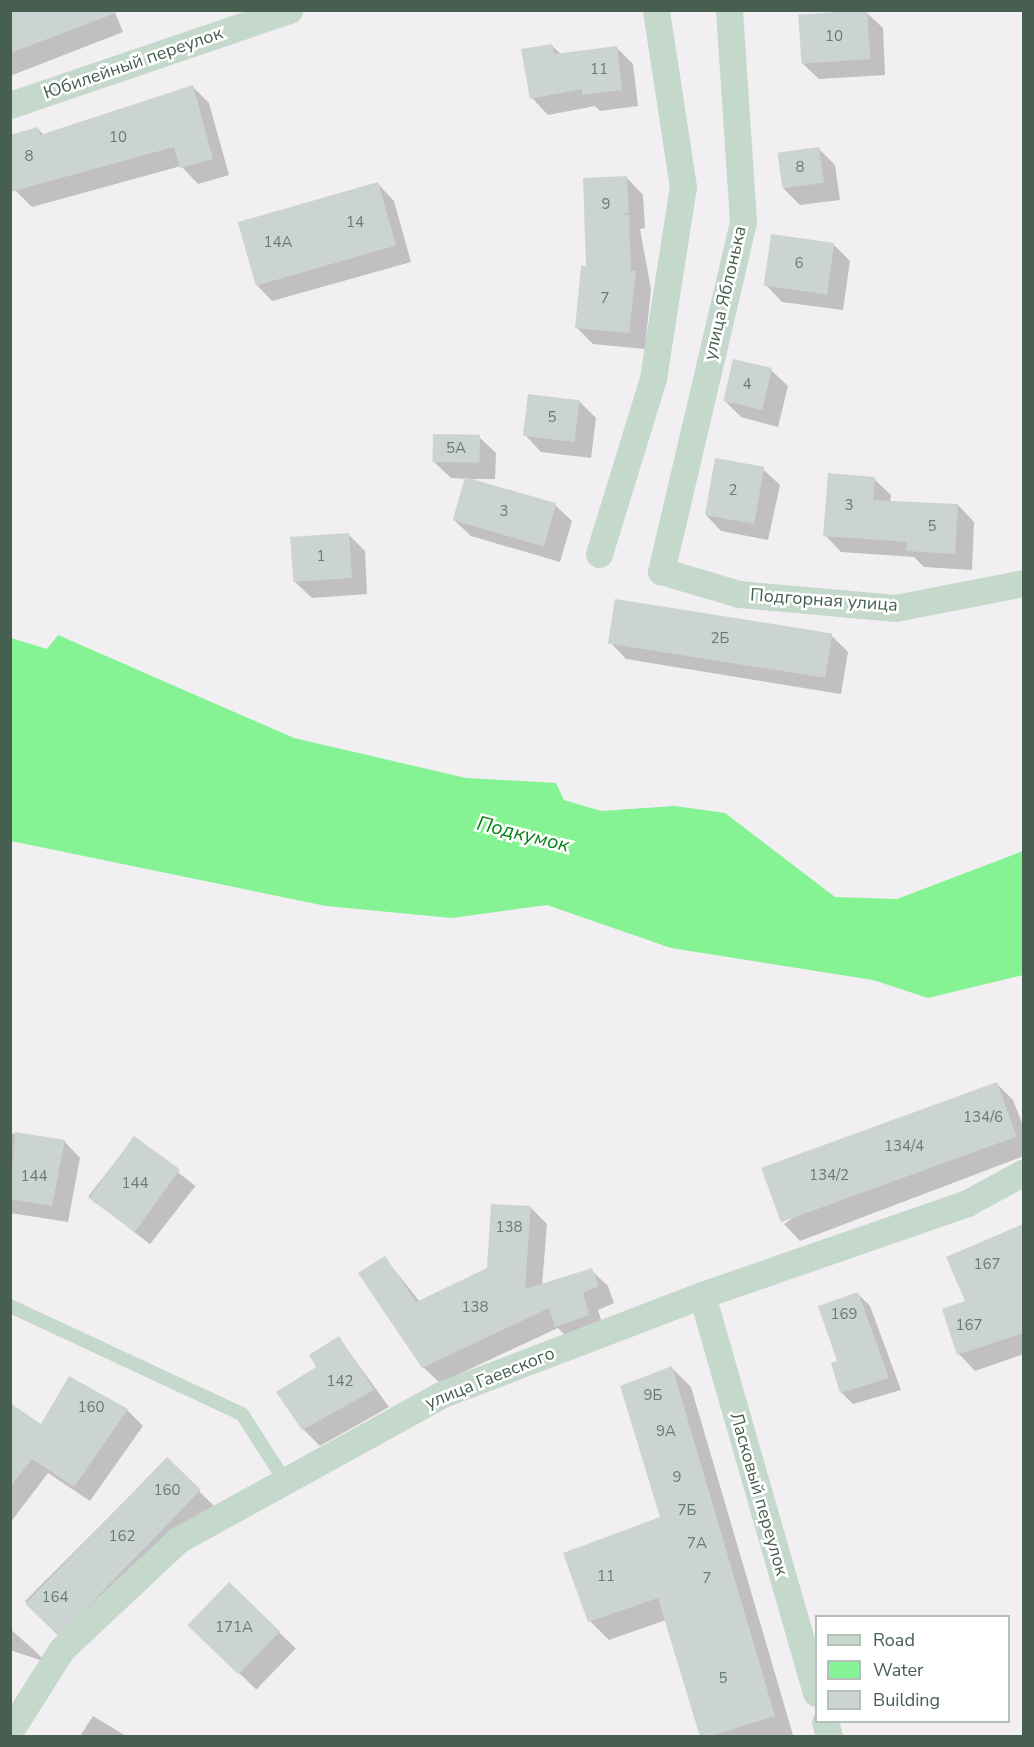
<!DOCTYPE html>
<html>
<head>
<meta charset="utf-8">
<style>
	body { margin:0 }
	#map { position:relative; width:1034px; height:1747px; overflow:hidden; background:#f2eff2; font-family:"Nunito Sans",sans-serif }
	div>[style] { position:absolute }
	.water>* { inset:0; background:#85f293 }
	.shadow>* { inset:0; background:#0003; transform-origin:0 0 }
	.building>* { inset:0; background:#cbd4d2; transform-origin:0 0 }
	.service>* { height:14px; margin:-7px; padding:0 7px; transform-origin:7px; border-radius:7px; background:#c5d8cc }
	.minor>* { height:27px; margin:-13.5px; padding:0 13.5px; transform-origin:13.5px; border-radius:13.5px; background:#c5d8cc }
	span { translate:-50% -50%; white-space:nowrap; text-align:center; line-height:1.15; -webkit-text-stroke:5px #fff; paint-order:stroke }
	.number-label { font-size:15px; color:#677c70 }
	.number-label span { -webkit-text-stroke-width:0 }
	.street-label { font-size:18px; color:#465f50 }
	.water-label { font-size:20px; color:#068417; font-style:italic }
	.frame { position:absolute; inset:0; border:12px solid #465f50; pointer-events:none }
	.legend { position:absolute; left:815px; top:1615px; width:195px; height:108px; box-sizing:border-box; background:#fff; border:2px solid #b5bfb9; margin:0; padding:8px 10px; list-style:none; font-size:18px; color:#465f50 }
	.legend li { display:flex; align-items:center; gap:12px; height:30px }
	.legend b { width:30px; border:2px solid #b5bfb9 }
</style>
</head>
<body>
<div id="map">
	<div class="water">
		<div style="clip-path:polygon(58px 635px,294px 738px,466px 778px,556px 783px,564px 800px,601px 811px,675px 806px,725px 813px,835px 897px,897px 899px,1023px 851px,1023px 975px,928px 998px,873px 980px,671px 948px,547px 905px,452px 918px,326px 906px,11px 841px,11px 638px,47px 649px)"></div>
	</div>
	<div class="shadow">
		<div style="clip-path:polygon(10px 10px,114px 10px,123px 32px,10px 76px)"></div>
		<div style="clip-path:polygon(866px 12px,883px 28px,885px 75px,819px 79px,802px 63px)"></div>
		<div style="clip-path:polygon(551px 45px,561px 54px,616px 47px,633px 64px,638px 106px,600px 111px,595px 106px,548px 115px,532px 98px)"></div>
		<div style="clip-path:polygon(193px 87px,209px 103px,229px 175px,198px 184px,181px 166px,32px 207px,15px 190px,37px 128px,44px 135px)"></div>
		<div style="clip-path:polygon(818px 148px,835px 165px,840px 200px,800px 205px,784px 189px)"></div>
		<div style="clip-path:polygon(627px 178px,643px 195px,645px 228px,640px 229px,651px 289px,645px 349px,593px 344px,576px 327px,588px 268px)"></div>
		<div style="clip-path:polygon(378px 184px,394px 201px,411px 262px,272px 301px,256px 284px)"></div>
		<div style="clip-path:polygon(833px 244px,850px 261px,843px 310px,782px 302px,766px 285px)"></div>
		<div style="clip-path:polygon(771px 370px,788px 386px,778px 427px,741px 417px,725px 401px)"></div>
		<div style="clip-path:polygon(580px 402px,596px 418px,591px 458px,541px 452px,525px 435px)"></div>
		<div style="clip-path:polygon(479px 437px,496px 453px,495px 479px,470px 479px,555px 505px,572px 521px,560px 562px,471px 536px,454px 520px,466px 479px,451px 478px,434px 462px)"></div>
		<div style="clip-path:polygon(763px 469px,780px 485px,768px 540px,721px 531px,705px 514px)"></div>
		<div style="clip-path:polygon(874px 479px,891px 495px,890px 502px,958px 505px,974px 522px,972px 570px,924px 567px,914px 557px,841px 552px,825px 535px)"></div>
		<div style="clip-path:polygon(348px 534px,365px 551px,367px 594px,312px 598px,295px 582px)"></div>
		<div style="clip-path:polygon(832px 636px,848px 652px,841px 694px,626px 659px,610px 642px)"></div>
		<div style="clip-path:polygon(996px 1083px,1013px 1100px,1024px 1128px,1024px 1156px,800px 1241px,784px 1224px)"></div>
		<div style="clip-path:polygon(10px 1133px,64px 1141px,80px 1158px,68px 1222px,10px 1213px)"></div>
		<div style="left:134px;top:1138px;width:78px;height:74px;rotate:38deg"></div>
		<div style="clip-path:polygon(530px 1207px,547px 1224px,542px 1285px,591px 1270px,608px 1286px,614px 1303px,598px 1310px,605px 1332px,573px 1343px,558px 1328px,440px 1383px,423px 1367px,385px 1258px,420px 1302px,489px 1269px)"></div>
		<div style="clip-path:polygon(1024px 1225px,1024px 1354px,975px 1371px,959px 1354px,967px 1302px,948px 1258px)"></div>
		<div style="clip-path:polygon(858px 1294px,870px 1306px,901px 1390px,853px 1404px,841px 1392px,839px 1362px)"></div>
		<div style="clip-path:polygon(339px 1338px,389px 1407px,320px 1446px,303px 1429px)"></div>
		<div style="clip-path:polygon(672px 1368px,691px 1387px,793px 1735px,701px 1736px,666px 1620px,609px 1640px,590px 1621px,565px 1554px,662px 1518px)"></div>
		<div style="clip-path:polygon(127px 1410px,143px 1426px,90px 1501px,48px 1473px,10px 1523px,10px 1424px,42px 1426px)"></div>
		<div style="left:167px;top:1459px;width:69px;height:201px;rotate:45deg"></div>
		<div style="left:229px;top:1584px;width:93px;height:57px;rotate:44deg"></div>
		<div style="clip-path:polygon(10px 1629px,33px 1649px,46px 1662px,10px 1650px)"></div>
		<div style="clip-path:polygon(93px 1716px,126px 1736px,80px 1736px)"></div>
	</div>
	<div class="building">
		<div style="clip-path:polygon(10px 10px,115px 10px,116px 13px,10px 53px)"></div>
		<div style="left:867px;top:10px;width:49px;height:69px;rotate:86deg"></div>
		<div style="clip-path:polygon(552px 44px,554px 54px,617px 46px,622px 90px,582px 95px,582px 89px,530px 99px,521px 49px)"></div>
		<div style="clip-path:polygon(193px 85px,213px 159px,180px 168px,174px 147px,10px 192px,10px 135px,38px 127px,40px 135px)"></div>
		<div style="left:819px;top:147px;width:36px;height:42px;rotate:82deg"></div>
		<div style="clip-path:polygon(627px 176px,629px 212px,622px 214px,629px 215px,631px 271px,636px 271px,629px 333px,575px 328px,581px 266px,586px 266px,583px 178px)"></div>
		<div style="left:378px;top:182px;width:66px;height:146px;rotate:74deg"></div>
		<div style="left:771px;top:234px;width:64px;height:52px;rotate:8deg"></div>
		<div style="left:733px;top:359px;width:40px;height:43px;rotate:13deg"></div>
		<div style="left:528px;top:394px;width:52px;height:42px;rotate:7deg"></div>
		<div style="left:433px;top:434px;width:47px;height:28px;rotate:1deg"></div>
		<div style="left:715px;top:458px;width:50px;height:58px;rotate:10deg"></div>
		<div style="clip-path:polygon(828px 473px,875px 477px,873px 500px,958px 504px,955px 554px,906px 551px,907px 542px,823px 536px)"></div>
		<div style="left:465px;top:477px;width:95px;height:45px;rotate:16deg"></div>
		<div style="left:349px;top:533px;width:45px;height:59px;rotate:86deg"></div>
		<div style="left:615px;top:599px;width:220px;height:45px;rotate:9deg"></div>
		<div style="left:997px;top:1082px;width:58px;height:251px;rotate:70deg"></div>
		<div style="clip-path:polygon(15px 1132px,65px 1140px,52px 1206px,10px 1199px)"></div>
		<div style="left:134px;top:1136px;width:57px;height:77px;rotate:36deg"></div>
		<div style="clip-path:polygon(491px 1204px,531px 1206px,525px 1289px,592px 1268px,599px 1286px,583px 1293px,589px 1315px,555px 1327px,549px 1308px,422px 1368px,358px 1273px,385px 1256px,416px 1302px,487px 1268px)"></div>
		<div style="clip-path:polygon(1023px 1224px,1023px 1333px,957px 1355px,942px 1309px,965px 1301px,946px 1257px)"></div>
		<div style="clip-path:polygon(858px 1292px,889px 1378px,840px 1393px,831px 1363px,837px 1361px,818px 1306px)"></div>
		<div style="clip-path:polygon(339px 1336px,374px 1390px,302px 1430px,276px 1392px,316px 1367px,309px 1355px)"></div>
		<div style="clip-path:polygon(672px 1366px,775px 1716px,707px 1737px,700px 1737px,658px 1598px,588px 1622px,563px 1553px,660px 1517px,620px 1386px)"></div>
		<div style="clip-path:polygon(69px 1376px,128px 1409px,74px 1487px,32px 1459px,10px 1487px,10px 1403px,41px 1424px)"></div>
		<div style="left:167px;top:1457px;width:47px;height:204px;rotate:44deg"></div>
		<div style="left:229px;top:1582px;width:71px;height:60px;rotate:44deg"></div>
	</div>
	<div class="service">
		<div style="left:10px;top:1306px;width:256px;rotate:25deg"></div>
		<div style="left:242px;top:1414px;width:80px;rotate:57.3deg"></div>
	</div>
	<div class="minor">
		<div style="left:729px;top:10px;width:212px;rotate:86.2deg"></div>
		<div style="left:743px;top:222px;width:359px;rotate:103.2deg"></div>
		<div style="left:661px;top:571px;width:81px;rotate:16.4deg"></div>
		<div style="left:739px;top:594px;width:157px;rotate:5.1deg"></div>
		<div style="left:895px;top:608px;width:131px;rotate:-11deg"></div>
		<div style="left:10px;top:105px;width:295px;rotate:-18.8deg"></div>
		<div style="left:599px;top:554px;width:184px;rotate:-72.9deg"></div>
		<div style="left:653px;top:378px;width:193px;rotate:-81.1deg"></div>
		<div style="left:683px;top:187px;width:179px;rotate:-98.7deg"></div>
		<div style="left:702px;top:1295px;width:414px;rotate:74deg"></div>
		<div style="left:825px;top:1722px;width:15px;rotate:74deg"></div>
		<div style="left:10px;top:1731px;width:97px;rotate:-57.6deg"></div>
		<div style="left:62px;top:1649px;width:159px;rotate:-43.2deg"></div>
		<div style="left:178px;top:1540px;width:303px;rotate:-28.9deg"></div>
		<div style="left:443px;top:1394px;width:277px;rotate:-20.9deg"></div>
		<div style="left:702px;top:1295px;width:281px;rotate:-19.1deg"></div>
		<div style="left:967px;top:1203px;width:65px;rotate:-28.5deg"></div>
	</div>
	<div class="number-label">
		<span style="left:834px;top:37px">10</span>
		<span style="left:599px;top:70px">11</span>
		<span style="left:118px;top:138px">10</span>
		<span style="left:29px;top:157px">8</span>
		<span style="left:800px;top:168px">8</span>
		<span style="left:606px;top:205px">9</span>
		<span style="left:355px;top:223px">14</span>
		<span style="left:278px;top:243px">14А</span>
		<span style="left:799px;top:264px">6</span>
		<span style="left:605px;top:299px">7</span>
		<span style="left:747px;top:385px">4</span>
		<span style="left:552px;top:418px">5</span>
		<span style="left:456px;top:449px">5А</span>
		<span style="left:733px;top:491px">2</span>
		<span style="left:849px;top:506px">3</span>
		<span style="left:504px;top:512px">3</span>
		<span style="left:932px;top:527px">5</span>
		<span style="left:321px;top:557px">1</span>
		<span style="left:720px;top:639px">2Б</span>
		<span style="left:983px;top:1118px">134/6</span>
		<span style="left:904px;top:1147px">134/4</span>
		<span style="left:829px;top:1176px">134/2</span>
		<span style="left:34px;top:1177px">144</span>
		<span style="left:135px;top:1184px">144</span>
		<span style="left:509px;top:1228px">138</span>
		<span style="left:987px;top:1265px">167</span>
		<span style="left:475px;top:1308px">138</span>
		<span style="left:844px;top:1315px">169</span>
		<span style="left:969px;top:1326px">167</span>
		<span style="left:340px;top:1382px">142</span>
		<span style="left:653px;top:1396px">9Б</span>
		<span style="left:91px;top:1408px">160</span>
		<span style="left:666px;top:1432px">9А</span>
		<span style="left:677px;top:1478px">9</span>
		<span style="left:167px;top:1491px">160</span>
		<span style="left:687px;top:1511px">7Б</span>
		<span style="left:122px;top:1537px">162</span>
		<span style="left:697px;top:1544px">7А</span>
		<span style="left:606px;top:1577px">11</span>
		<span style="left:707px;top:1579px">7</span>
		<span style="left:55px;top:1598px">164</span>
		<span style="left:234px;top:1628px">171А</span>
		<span style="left:723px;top:1679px">5</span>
	</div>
	<div class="street-label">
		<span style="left:133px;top:63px;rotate:-19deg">Юбилейный переулок</span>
		<span style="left:725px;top:293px;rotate:-77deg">улица Яблонька</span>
		<span style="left:824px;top:600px;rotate:4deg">Подгорная улица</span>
		<span style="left:490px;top:1378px;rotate:-22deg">улица Гаевского</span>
		<span style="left:759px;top:1494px;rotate:74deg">Ласковый переулок</span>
	</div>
	<div class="water-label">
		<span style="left:523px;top:834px;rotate:14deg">Подкумок</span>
	</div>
	<div class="frame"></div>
	<ul class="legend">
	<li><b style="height:8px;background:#c5d8cc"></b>Road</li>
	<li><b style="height:16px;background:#85f293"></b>Water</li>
	<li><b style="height:16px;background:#cbd4d2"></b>Building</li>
	</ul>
</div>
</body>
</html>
